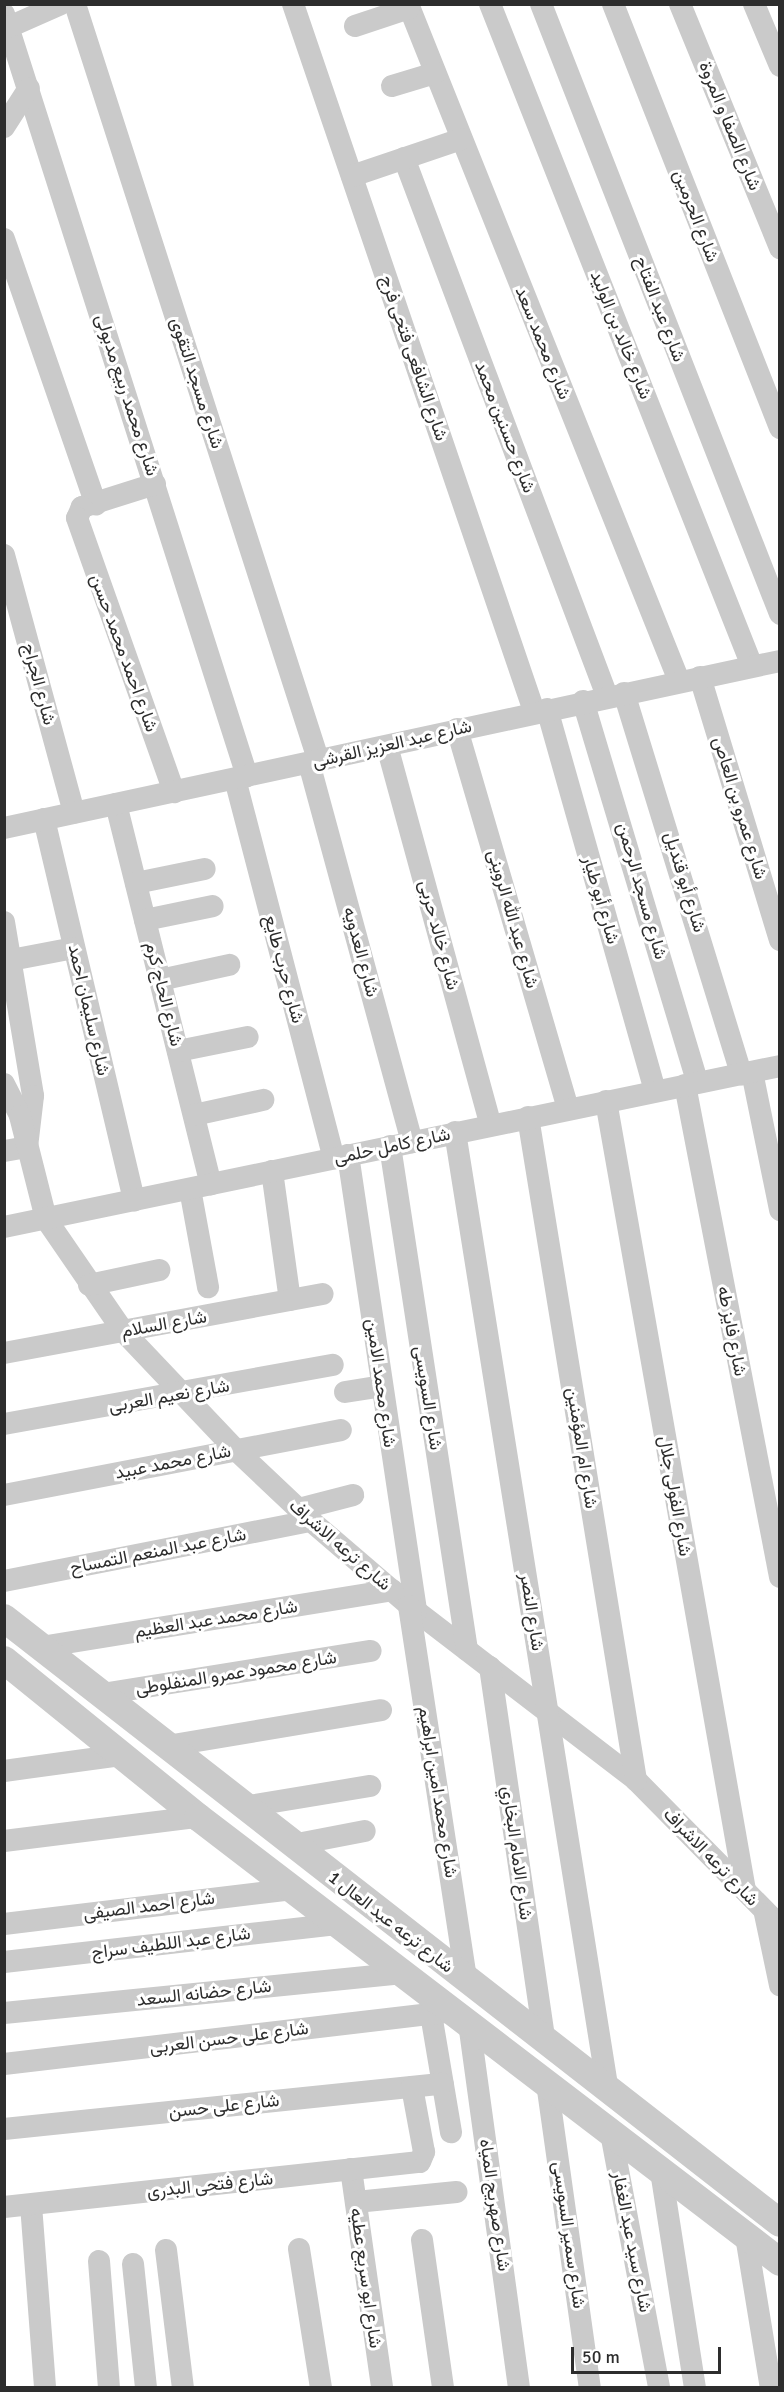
<!DOCTYPE html>
<html>
<head>
<meta charset="utf-8">
<style>
	body { margin:0 }
	#map { position:relative; width:784px; height:2392px; overflow:hidden; background:#fff; font-family:Signika,Vazirmatn,sans-serif }
	div>[style] { position:absolute }
	.minor>* { height:22px; margin:-11px; padding:0 11px; transform-origin:11px; border-radius:11px; background:#cacaca }
	.tertiary>* { height:28px; margin:-14px; padding:0 14px; transform-origin:14px; border-radius:14px; background:#cacaca }
	span { translate:-50% -50%; white-space:nowrap; text-align:center; line-height:1.15; -webkit-text-stroke:6px #fff; paint-order:stroke }
	.street-label { font-size:18px; color:#2d2d2d }
	.frame { position:absolute; inset:0; border:6px solid #2d2d2d; pointer-events:none }
	.scale { position:absolute; left:571px; top:2347px; width:150px; height:27px; box-sizing:border-box; border:3px solid #2d2d2d; border-top:0; padding-left:8px; font-size:18px; line-height:21px; white-space:nowrap; color:#2d2d2d; -webkit-text-stroke:4px #fff; paint-order:stroke }
</style>
</head>
<body>
<div id="map">
	<div class="minor">
		<div style="left:75px;top:4px;width:796px;rotate:72.16deg"></div>
		<div style="left:293px;top:4px;width:747px;rotate:71.18deg"></div>
		<div style="left:408px;top:4px;width:729px;rotate:68.18deg"></div>
		<div style="left:490px;top:4px;width:712px;rotate:68.41deg"></div>
		<div style="left:541px;top:4px;width:655px;rotate:68.6deg"></div>
		<div style="left:613px;top:4px;width:456px;rotate:68.5deg"></div>
		<div style="left:680px;top:4px;width:264px;rotate:67.7deg"></div>
		<div style="left:754px;top:4px;width:67px;rotate:67.2deg"></div>
		<div style="left:4px;top:14px;width:800px;rotate:72.31deg"></div>
		<div style="left:355px;top:26px;width:57px;rotate:-18.4deg"></div>
		<div style="left:9px;top:27px;width:57px;rotate:-23.9deg"></div>
		<div style="left:392px;top:86px;width:45px;rotate:-16.8deg"></div>
		<div style="left:4px;top:127px;width:46px;rotate:-57.3deg"></div>
		<div style="left:404px;top:158px;width:575px;rotate:69.33deg"></div>
		<div style="left:352px;top:176px;width:115px;rotate:-18.7deg"></div>
		<div style="left:4px;top:239px;width:281px;rotate:70.9deg"></div>
		<div style="left:155px;top:484px;width:77px;rotate:162.5deg"></div>
		<div style="left:82px;top:507px;width:12px;rotate:114deg"></div>
		<div style="left:77px;top:518px;width:291px;rotate:70.5deg"></div>
		<div style="left:4px;top:555px;width:267px;rotate:74.8deg"></div>
		<div style="left:700px;top:677px;width:275px;rotate:73.1deg"></div>
		<div style="left:624px;top:693px;width:399px;rotate:72.9deg"></div>
		<div style="left:583px;top:701px;width:398px;rotate:73.3deg"></div>
		<div style="left:547px;top:709px;width:397px;rotate:74.2deg"></div>
		<div style="left:457px;top:729px;width:396px;rotate:73.7deg"></div>
		<div style="left:387px;top:746px;width:393px;rotate:74.7deg"></div>
		<div style="left:309px;top:763px;width:393px;rotate:74.8deg"></div>
		<div style="left:235px;top:779px;width:392px;rotate:75.4deg"></div>
		<div style="left:116px;top:804px;width:392px;rotate:76deg"></div>
		<div style="left:44px;top:819px;width:392px;rotate:76.7deg"></div>
		<div style="left:4px;top:828px;width:794px;rotate:-12.15deg"></div>
		<div style="left:136px;top:883px;width:70px;rotate:-11.5deg"></div>
		<div style="left:145px;top:920px;width:69px;rotate:-11.6deg"></div>
		<div style="left:4px;top:922px;width:176px;rotate:80.5deg"></div>
		<div style="left:33px;top:1096px;width:51px;rotate:96.7deg"></div>
		<div style="left:27px;top:1147px;width:23px;rotate:170deg"></div>
		<div style="left:11px;top:960px;width:64px;rotate:-10.8deg"></div>
		<div style="left:160px;top:980px;width:71px;rotate:-12.3deg"></div>
		<div style="left:178px;top:1051px;width:71px;rotate:-11.3deg"></div>
		<div style="left:752px;top:1072px;width:141px;rotate:78.5deg"></div>
		<div style="left:4px;top:1084px;width:36px;rotate:63deg"></div>
		<div style="left:20px;top:1116px;width:106px;rotate:75.8deg"></div>
		<div style="left:46px;top:1219px;width:136px;rotate:55.5deg"></div>
		<div style="left:123px;top:1331px;width:164px;rotate:46.5deg"></div>
		<div style="left:236px;top:1450px;width:103px;rotate:43.4deg"></div>
		<div style="left:311px;top:1521px;width:138px;rotate:40.6deg"></div>
		<div style="left:416px;top:1611px;width:277px;rotate:37.5deg"></div>
		<div style="left:636px;top:1780px;width:205px;rotate:45.4deg"></div>
		<div style="left:685px;top:1085px;width:501px;rotate:79.07deg"></div>
		<div style="left:606px;top:1101px;width:801px;rotate:80.01deg"></div>
		<div style="left:194px;top:1115px;width:71px;rotate:-12.3deg"></div>
		<div style="left:528px;top:1117px;width:672px;rotate:80.75deg"></div>
		<div style="left:455px;top:1132px;width:972px;rotate:80.94deg"></div>
		<div style="left:390px;top:1146px;width:510px;rotate:81.31deg"></div>
		<div style="left:348px;top:1155px;width:461px;rotate:81.5deg"></div>
		<div style="left:272px;top:1171px;width:130px;rotate:82.1deg"></div>
		<div style="left:190px;top:1189px;width:100px;rotate:79.6deg"></div>
		<div style="left:4px;top:1227px;width:793px;rotate:-11.72deg"></div>
		<div style="left:89px;top:1285px;width:72px;rotate:-12.1deg"></div>
		<div style="left:4px;top:1353px;width:324px;rotate:-10.5deg"></div>
		<div style="left:345px;top:1392px;width:36px;rotate:-9deg"></div>
		<div style="left:4px;top:1424px;width:334px;rotate:-10.2deg"></div>
		<div style="left:4px;top:1495px;width:343px;rotate:-10.9deg"></div>
		<div style="left:299px;top:1509px;width:56px;rotate:-14.5deg"></div>
		<div style="left:4px;top:1581px;width:313px;rotate:-11.1deg"></div>
		<div style="left:409px;top:1606px;width:377px;rotate:81.3deg"></div>
		<div style="left:41px;top:1647px;width:356px;rotate:-9.2deg"></div>
		<div style="left:490px;top:1667px;width:376px;rotate:81.7deg"></div>
		<div style="left:102px;top:1694px;width:272px;rotate:-9.1deg"></div>
		<div style="left:167px;top:1746px;width:217px;rotate:-9.5deg"></div>
		<div style="left:4px;top:1771px;width:118px;rotate:-7.8deg"></div>
		<div style="left:243px;top:1807px;width:129px;rotate:-9.4deg"></div>
		<div style="left:4px;top:1841px;width:195px;rotate:-7.1deg"></div>
		<div style="left:292px;top:1845px;width:74px;rotate:-10.9deg"></div>
		<div style="left:765px;top:1914px;width:73px;rotate:78.1deg"></div>
		<div style="left:4px;top:1924px;width:291px;rotate:-6.9deg"></div>
		<div style="left:4px;top:1962px;width:335px;rotate:-6.5deg"></div>
		<div style="left:4px;top:2013px;width:401px;rotate:-5.7deg"></div>
		<div style="left:431px;top:2014px;width:120px;rotate:80.4deg"></div>
		<div style="left:469px;top:2023px;width:368px;rotate:82.2deg"></div>
		<div style="left:4px;top:2064px;width:453px;rotate:-6.7deg"></div>
		<div style="left:547px;top:2083px;width:308px;rotate:82deg"></div>
		<div style="left:4px;top:2129px;width:441px;rotate:-5.9deg"></div>
		<div style="left:611px;top:2133px;width:259px;rotate:79.3deg"></div>
		<div style="left:351px;top:2169px;width:221px;rotate:81.9deg"></div>
		<div style="left:661px;top:2171px;width:220px;rotate:81.1deg"></div>
		<div style="left:356px;top:2202px;width:101px;rotate:-5.7deg"></div>
		<div style="left:31px;top:2205px;width:184px;rotate:85.6deg"></div>
		<div style="left:4px;top:2207px;width:418px;rotate:-6.2deg"></div>
		<div style="left:420px;top:2162px;width:11px;rotate:-68deg"></div>
		<div style="left:424px;top:2152px;width:66px;rotate:-100.5deg"></div>
		<div style="left:746px;top:2236px;width:154px;rotate:80.7deg"></div>
		<div style="left:422px;top:2240px;width:149px;rotate:81.9deg"></div>
		<div style="left:299px;top:2249px;width:141px;rotate:81deg"></div>
		<div style="left:166px;top:2250px;width:139px;rotate:83deg"></div>
		<div style="left:99px;top:2261px;width:127px;rotate:85.5deg"></div>
		<div style="left:133px;top:2264px;width:125px;rotate:84deg"></div>
	</div>
	<div class="tertiary">
		<div style="left:4px;top:1618px;width:984px;rotate:37.94deg"></div>
		<div style="left:4px;top:1660px;width:250px;rotate:39deg"></div>
		<div style="left:198px;top:1817px;width:733px;rotate:37.4deg"></div>
	</div>
	<div class="street-label">
		<span style="left:730px;top:126px;rotate:68deg">شارع الصفا و المروة</span>
		<span style="left:696px;top:216px;rotate:69deg">شارع الحرمين</span>
		<span style="left:660px;top:309px;rotate:69deg">شارع عبد الفتاح</span>
		<span style="left:621px;top:335px;rotate:68deg">شارع خالد بن الوليد</span>
		<span style="left:543px;top:343px;rotate:68deg">شارع محمد سعد</span>
		<span style="left:414px;top:358px;rotate:71deg">شارع الشافعى فتحى فرج</span>
		<span style="left:197px;top:383px;rotate:72deg">شارع مسجد التقوى</span>
		<span style="left:127px;top:395px;rotate:72deg">شارع محمد ربيع مدبولى</span>
		<span style="left:505px;top:427px;rotate:69deg">شارع حسنين محمد</span>
		<span style="left:124px;top:653px;rotate:70deg">شارع احمد محمد حسن</span>
		<span style="left:39px;top:684px;rotate:75deg">شارع الجراج</span>
		<span style="left:392px;top:744px;rotate:-13deg">شارع عبد العزيز القرشى</span>
		<span style="left:740px;top:808px;rotate:73deg">شارع عمرو بن العاص</span>
		<span style="left:685px;top:882px;rotate:73deg">شارع أبو قنديل</span>
		<span style="left:642px;top:891px;rotate:74deg">شارع مسجد الرحمن</span>
		<span style="left:601px;top:900px;rotate:74deg">شارع أبو طيار</span>
		<span style="left:513px;top:919px;rotate:74deg">شارع عبد الله الروينى</span>
		<span style="left:439px;top:935px;rotate:75deg">شارع خالد حربى</span>
		<span style="left:361px;top:952px;rotate:75deg">شارع العدويه</span>
		<span style="left:284px;top:969px;rotate:75deg">شارع حرب طايع</span>
		<span style="left:164px;top:994px;rotate:76deg">شارع الحاج كرم</span>
		<span style="left:89px;top:1010px;rotate:77deg">شارع سليمان احمد</span>
		<span style="left:392px;top:1146px;rotate:-12deg">شارع كامل حلمى</span>
		<span style="left:164px;top:1324px;rotate:-10deg">شارع السلام</span>
		<span style="left:732px;top:1331px;rotate:79deg">شارع فايز طه</span>
		<span style="left:381px;top:1383px;rotate:82deg">شارع محمد الامين</span>
		<span style="left:169px;top:1396px;rotate:-10deg">شارع نعيم العربى</span>
		<span style="left:428px;top:1398px;rotate:81deg">شارع السويسى</span>
		<span style="left:582px;top:1448px;rotate:81deg">شارع ام المؤمنين</span>
		<span style="left:173px;top:1462px;rotate:-11deg">شارع محمد عبيد</span>
		<span style="left:675px;top:1496px;rotate:80deg">شارع الفولى جلال</span>
		<span style="left:340px;top:1545px;rotate:41deg">شارع ترعه الاشراف</span>
		<span style="left:158px;top:1551px;rotate:-11deg">شارع عبد المنعم التمساح</span>
		<span style="left:532px;top:1612px;rotate:81deg">شارع النصر</span>
		<span style="left:216px;top:1619px;rotate:-9deg">شارع محمد عبد العظيم</span>
		<span style="left:236px;top:1673px;rotate:-9deg">شارع محمود عمرو المنفلوطى</span>
		<span style="left:438px;top:1792px;rotate:81deg">شارع محمد امين ابراهيم</span>
		<span style="left:517px;top:1853px;rotate:82deg">شارع الامام البخاري</span>
		<span style="left:711px;top:1857px;rotate:46deg">شارع ترعه الاشراف</span>
		<span style="left:149px;top:1906px;rotate:-7deg">شارع احمد الصيفى</span>
		<span style="left:391px;top:1922px;rotate:38deg">شارع ترعه عبد العال 1</span>
		<span style="left:171px;top:1943px;rotate:-7deg">شارع عبد اللطيف سراج</span>
		<span style="left:204px;top:1993px;rotate:-6deg">شارع حضانه السعد</span>
		<span style="left:229px;top:2038px;rotate:-7deg">شارع على حسن العربى</span>
		<span style="left:224px;top:2106px;rotate:-6deg">شارع على حسن</span>
		<span style="left:210px;top:2185px;rotate:-6deg">شارع فتحى البدرى</span>
		<span style="left:495px;top:2205px;rotate:82deg">شارع صهريج المياه</span>
		<span style="left:569px;top:2235px;rotate:82deg">شارع سمير السويسى</span>
		<span style="left:632px;top:2242px;rotate:79deg">شارع سيد عبد الغفار</span>
		<span style="left:366px;top:2278px;rotate:82deg">شارع ابو سريع عطيه</span>
	</div>
	<div class="frame"></div>
	<div class="scale">50 m</div>
</div>
</body>
</html>
